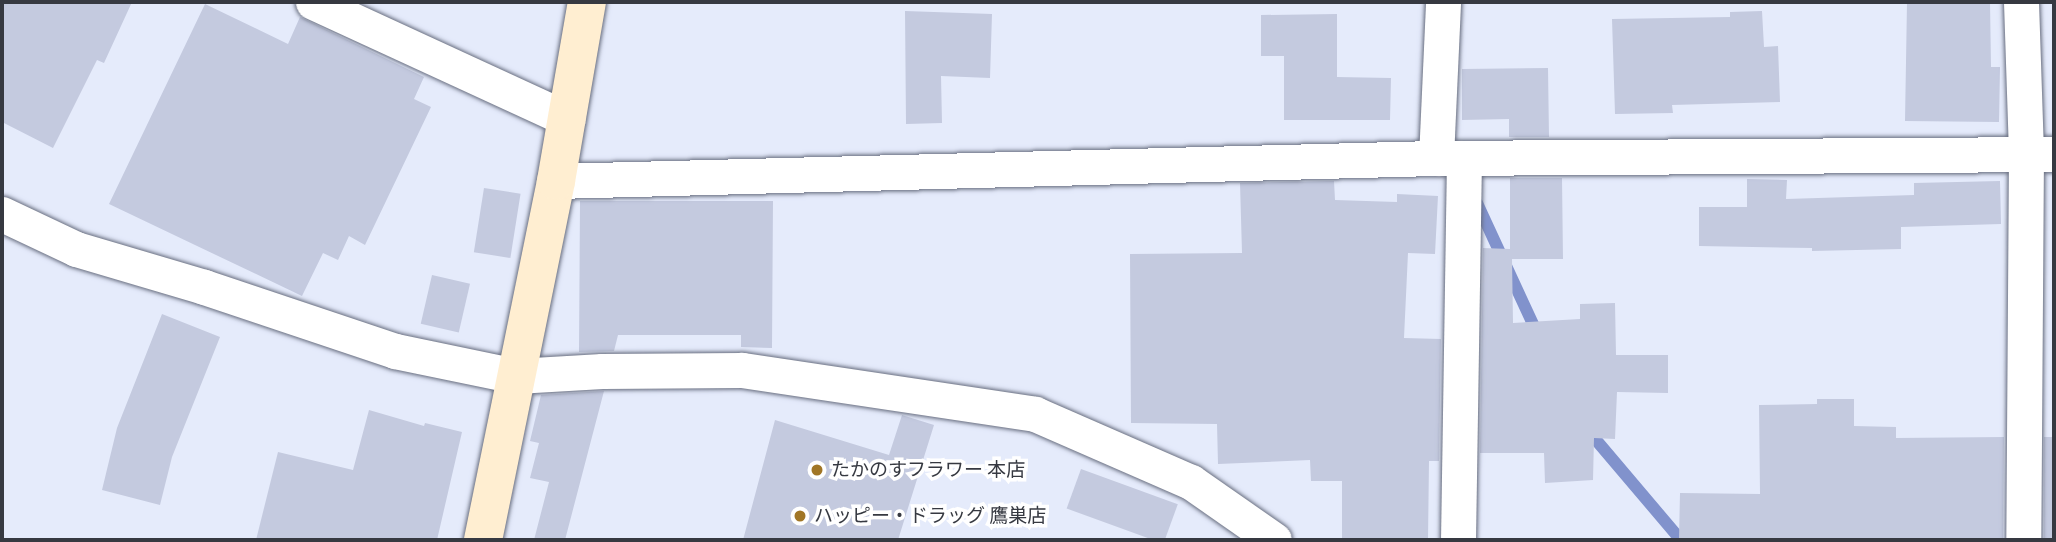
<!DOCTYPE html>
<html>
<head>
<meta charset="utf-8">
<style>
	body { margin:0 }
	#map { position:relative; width:2056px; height:542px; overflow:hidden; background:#e5ebfb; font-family:"Archivo Narrow","Noto Sans JP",sans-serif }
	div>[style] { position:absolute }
	.stream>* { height:12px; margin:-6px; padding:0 6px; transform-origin:6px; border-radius:6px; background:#8192cc }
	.building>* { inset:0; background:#c4cadf; transform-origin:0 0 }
	.roads { filter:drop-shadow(0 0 2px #686e80) drop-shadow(0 0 2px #686e80) }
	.street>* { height:35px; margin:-17.5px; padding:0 17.5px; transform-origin:17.5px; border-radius:17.5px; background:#fff }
	.secondary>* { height:38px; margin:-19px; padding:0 19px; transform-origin:19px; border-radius:19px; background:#ffeed1 }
	.dots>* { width:19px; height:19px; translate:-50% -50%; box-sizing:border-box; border:4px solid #fff; border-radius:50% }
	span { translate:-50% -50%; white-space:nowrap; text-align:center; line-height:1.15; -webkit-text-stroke:7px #fff; paint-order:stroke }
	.poi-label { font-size:19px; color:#363941 }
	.left { translate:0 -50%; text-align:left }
	.frame { position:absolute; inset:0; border:4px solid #363941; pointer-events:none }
</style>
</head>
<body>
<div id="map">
	<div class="stream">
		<div style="left:1477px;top:203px;width:148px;rotate:65.2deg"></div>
		<div style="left:1585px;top:427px;width:148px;rotate:49.7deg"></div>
	</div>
	<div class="building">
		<div style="clip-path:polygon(2px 2px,132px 2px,104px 63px,97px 60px,53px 148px,2px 122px)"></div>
		<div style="clip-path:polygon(1907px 2px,1990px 2px,1991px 67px,2000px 67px,1999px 122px,1905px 121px)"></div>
		<div style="clip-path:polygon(205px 4px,288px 44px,300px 17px,424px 77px,414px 99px,431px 107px,365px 245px,349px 236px,338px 260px,323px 253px,302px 296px,109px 204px)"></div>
		<div style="clip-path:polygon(905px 11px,992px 14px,990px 78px,941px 76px,942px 123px,906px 124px)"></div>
		<div style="clip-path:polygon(1762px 11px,1764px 47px,1778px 46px,1780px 102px,1672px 105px,1673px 113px,1615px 114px,1612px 19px,1730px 17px,1730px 12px)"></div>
		<div style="clip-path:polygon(1337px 14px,1337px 77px,1391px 78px,1390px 120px,1284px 120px,1284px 56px,1261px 56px,1261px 15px)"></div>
		<div style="clip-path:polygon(1548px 68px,1549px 137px,1509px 137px,1509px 119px,1462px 120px,1462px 69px)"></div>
		<div style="clip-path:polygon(1510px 178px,1562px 178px,1563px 259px,1512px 259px,1513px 323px,1580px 319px,1580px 304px,1615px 303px,1616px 355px,1668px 355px,1668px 393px,1617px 392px,1615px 439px,1594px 438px,1593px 480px,1545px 483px,1544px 453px,1480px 453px,1483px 248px,1510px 249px)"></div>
		<div style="clip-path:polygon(1747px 179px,1787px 180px,1786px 199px,1914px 195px,1914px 183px,2000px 181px,2001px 224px,1901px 227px,1901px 249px,1812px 251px,1812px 248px,1699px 246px,1699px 207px,1747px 207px)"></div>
		<div style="clip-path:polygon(1334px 181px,1335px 200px,1397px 202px,1397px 194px,1438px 196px,1435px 254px,1408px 253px,1404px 338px,1441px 339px,1439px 461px,1429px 461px,1428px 540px,1342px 540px,1342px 481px,1311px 481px,1310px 460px,1218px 464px,1217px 424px,1131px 423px,1130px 254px,1242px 253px,1240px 183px)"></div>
		<div style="left:484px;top:188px;width:37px;height:65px;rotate:9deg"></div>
		<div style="clip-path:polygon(580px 201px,773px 201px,772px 348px,741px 347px,741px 335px,618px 335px,614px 351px,579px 352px)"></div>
		<div style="left:432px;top:275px;width:39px;height:50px;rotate:13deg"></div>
		<div style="clip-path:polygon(162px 314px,220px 337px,172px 457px,160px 505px,102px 490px,117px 428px)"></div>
		<div style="clip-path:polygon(604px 391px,565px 540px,534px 540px,549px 482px,530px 478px,539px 443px,530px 441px,541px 395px)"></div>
		<div style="clip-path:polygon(1817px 399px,1854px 399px,1854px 426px,1896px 427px,1896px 438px,2004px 437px,2003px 540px,1679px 539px,1680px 493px,1760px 494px,1759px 405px,1817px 404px)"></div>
		<div style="clip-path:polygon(369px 410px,424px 426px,425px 423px,462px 432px,437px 540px,256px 540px,278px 452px,353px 470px)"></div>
		<div style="clip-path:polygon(902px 415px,934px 425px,898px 540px,743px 540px,775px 420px,889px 455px)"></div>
		<div style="left:2044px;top:437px;width:10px;height:103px"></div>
		<div style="left:1081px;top:469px;width:103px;height:42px;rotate:20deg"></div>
	</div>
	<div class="roads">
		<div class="street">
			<div style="left:313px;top:2px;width:280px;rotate:24.7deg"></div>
			<div style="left:2021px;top:2px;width:151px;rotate:88.1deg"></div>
			<div style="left:2026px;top:153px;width:387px;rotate:90.4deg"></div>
			<div style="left:1436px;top:158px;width:156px;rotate:-87.4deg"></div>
			<div style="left:556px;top:181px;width:880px;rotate:-1.5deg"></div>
			<div style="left:1436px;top:158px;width:618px;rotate:-0.37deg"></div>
			<div style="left:2px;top:214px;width:82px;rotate:25.3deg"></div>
			<div style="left:76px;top:249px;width:134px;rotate:16.5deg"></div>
			<div style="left:204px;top:287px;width:201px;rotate:18.5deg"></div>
			<div style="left:395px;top:351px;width:124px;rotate:11.7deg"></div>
			<div style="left:516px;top:376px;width:86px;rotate:-3.3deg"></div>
			<div style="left:602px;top:371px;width:140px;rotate:-0.4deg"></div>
			<div style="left:742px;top:370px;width:296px;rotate:8.5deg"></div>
			<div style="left:1035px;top:414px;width:170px;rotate:23.6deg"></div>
			<div style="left:1191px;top:482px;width:101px;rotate:34.9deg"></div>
			<div style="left:1458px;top:540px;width:382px;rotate:-89.1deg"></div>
		</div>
		<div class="secondary">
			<div style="left:483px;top:540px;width:366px;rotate:-78.5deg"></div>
			<div style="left:556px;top:181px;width:182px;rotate:-80.2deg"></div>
		</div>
	</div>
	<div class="dots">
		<div style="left:817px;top:470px;background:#a17626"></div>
		<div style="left:800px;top:516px;background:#a17626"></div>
	</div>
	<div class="poi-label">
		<span class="left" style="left:831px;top:470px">たかのすフラワー 本店</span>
		<span class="left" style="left:814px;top:516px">ハッピー・ドラッグ 鷹巣店</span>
	</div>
	<div class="frame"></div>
</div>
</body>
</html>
